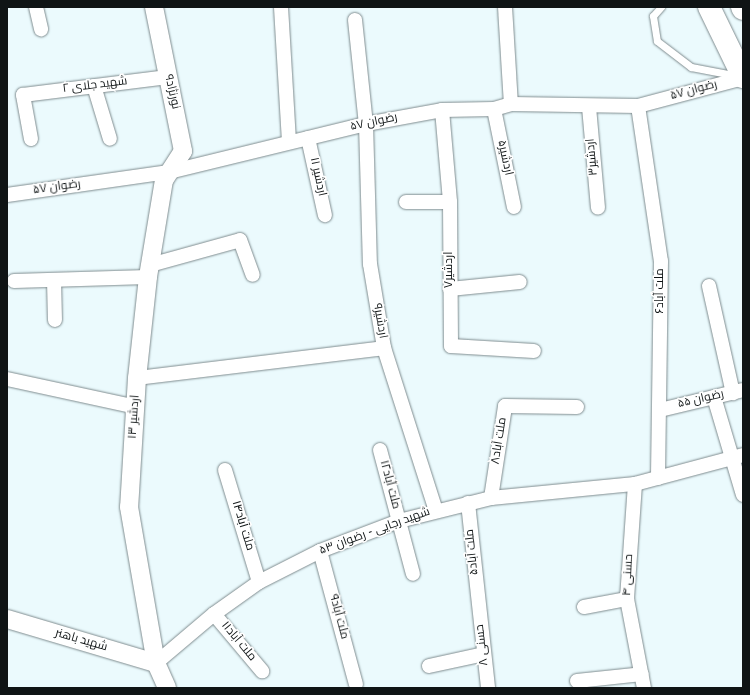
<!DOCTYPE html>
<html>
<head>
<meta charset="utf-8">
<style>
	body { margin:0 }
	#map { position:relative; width:750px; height:695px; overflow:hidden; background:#ebfafd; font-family:Overpass,Cairo,sans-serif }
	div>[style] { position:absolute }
	.roads { filter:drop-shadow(0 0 1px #7f8c8f) drop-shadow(0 0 1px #7f8c8f) }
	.service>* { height:7px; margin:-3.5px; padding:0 3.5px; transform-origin:3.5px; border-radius:3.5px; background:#fff }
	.minor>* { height:14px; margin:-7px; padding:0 7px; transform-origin:7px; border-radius:7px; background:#fff }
	.tertiary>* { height:18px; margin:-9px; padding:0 9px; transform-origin:9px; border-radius:9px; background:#fff }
	.primary>* { height:22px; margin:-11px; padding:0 11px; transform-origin:11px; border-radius:11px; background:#fff }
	span { translate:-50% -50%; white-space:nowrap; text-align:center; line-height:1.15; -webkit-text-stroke:3px #fff; paint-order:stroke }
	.street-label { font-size:12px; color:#0f1415 }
	.frame { position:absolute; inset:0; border:8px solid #0f1415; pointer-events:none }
</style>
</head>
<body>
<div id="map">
	<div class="roads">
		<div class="service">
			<div style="left:661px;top:7px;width:12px;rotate:132deg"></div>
			<div style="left:653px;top:16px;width:25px;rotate:81deg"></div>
			<div style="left:657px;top:41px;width:43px;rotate:37.4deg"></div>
			<div style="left:691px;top:67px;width:48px;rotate:10.8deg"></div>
		</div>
		<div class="minor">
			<div style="left:36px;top:7px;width:23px;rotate:77deg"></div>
			<div style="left:281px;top:7px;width:135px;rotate:86.6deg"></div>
			<div style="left:505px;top:7px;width:97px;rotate:86.5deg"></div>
			<div style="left:355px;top:20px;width:105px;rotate:84deg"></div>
			<div style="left:366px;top:124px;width:140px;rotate:88.4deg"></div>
			<div style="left:370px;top:264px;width:85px;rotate:80.5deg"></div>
			<div style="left:384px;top:348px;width:171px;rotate:72.3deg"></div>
			<div style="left:94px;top:86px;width:55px;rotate:73.2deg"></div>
			<div style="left:638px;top:106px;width:157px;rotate:81.6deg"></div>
			<div style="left:661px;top:261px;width:217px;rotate:90.8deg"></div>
			<div style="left:589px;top:107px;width:101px;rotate:84.9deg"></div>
			<div style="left:494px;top:109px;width:100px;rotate:78.5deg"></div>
			<div style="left:442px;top:110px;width:92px;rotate:85deg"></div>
			<div style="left:450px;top:202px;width:144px;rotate:89.6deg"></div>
			<div style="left:451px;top:346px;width:83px;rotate:3.4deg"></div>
			<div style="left:308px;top:138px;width:79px;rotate:77.6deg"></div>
			<div style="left:31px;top:139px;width:45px;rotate:-100.3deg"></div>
			<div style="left:23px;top:95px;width:146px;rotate:-7.1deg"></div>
			<div style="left:7px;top:195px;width:164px;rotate:-8.1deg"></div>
			<div style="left:169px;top:172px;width:203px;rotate:-13.7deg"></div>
			<div style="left:366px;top:124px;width:77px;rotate:-10.4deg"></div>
			<div style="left:442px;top:110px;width:52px;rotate:-1.1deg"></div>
			<div style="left:494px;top:109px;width:18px;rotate:-16deg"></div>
			<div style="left:511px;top:104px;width:127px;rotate:0.9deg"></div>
			<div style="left:638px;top:106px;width:109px;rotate:-14.9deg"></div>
			<div style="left:406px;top:202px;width:44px"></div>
			<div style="left:150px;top:265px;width:93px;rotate:-15.5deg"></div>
			<div style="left:240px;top:240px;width:37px;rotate:70deg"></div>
			<div style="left:54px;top:280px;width:40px;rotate:88.6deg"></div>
			<div style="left:14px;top:281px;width:134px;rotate:-1.7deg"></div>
			<div style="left:709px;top:286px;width:110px;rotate:77.4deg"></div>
			<div style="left:450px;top:289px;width:70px;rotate:-5.7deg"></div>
			<div style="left:137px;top:378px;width:249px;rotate:-6.9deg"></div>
			<div style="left:7px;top:379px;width:132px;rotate:12.2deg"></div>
			<div style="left:714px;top:397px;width:102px;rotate:73.5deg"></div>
			<div style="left:660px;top:410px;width:85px;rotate:-13.5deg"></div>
			<div style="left:380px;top:450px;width:128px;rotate:75.1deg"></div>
			<div style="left:225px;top:470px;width:117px;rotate:73.1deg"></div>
			<div style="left:635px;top:484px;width:115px;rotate:94deg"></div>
			<div style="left:627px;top:599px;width:91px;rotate:79.2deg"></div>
			<div style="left:491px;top:498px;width:93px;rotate:-81.3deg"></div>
			<div style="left:505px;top:406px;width:72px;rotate:0.8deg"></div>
			<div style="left:468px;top:503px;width:186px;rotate:83.8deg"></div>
			<div style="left:320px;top:551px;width:138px;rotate:74.9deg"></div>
			<div style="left:584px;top:607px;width:44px;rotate:-10.5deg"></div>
			<div style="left:214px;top:614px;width:75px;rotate:49.9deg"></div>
			<div style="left:156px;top:663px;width:76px;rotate:-40.2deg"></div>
			<div style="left:214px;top:614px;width:55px;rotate:-35.4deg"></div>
			<div style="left:259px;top:582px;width:68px;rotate:-26.9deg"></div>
			<div style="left:320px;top:551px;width:85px;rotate:-20.8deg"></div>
			<div style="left:399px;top:521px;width:95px;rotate:-14deg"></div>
			<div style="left:491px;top:498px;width:145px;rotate:-5.6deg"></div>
			<div style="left:635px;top:484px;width:112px;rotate:-15deg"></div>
			<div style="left:429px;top:666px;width:56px;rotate:-12.3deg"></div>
			<div style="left:577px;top:681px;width:65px;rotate:-6.1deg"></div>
		</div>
		<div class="tertiary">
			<div style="left:154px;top:7px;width:147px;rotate:78.6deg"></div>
			<div style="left:183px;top:151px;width:35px;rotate:123deg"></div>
			<div style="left:164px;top:180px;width:98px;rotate:99.4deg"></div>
			<div style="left:148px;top:277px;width:102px;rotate:96.2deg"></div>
			<div style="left:137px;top:378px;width:129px;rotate:93.5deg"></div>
			<div style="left:129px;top:507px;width:158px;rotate:80.2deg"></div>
			<div style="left:156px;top:663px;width:27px;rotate:66deg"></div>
			<div style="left:7px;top:619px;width:155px;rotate:16.5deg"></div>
		</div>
		<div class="primary">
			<div style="left:709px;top:7px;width:78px;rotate:64.1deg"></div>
			<div style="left:742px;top:7px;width:2px;rotate:63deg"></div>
		</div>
	</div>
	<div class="street-label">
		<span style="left:95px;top:86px;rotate:-7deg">شهید جلای ۲</span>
		<span style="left:694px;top:91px;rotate:-15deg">رضوان ۵۷</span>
		<span style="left:171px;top:92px;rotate:77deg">نورنژاد۹</span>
		<span style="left:374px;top:123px;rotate:-12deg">رضوان ۵۷</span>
		<span style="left:593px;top:157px;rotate:-95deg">اردشیر۳</span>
		<span style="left:504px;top:158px;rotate:78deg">اردشیر۵</span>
		<span style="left:317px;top:177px;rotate:78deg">اردشیر ۱۱</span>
		<span style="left:57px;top:188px;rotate:-8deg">رضوان ۵۷</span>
		<span style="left:450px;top:270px;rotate:-90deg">اردشیر۷</span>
		<span style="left:661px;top:291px;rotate:-90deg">ملت آباد۶</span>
		<span style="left:379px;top:321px;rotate:80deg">اردشیر۹</span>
		<span style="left:701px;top:400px;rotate:-13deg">رضوان ۵۵</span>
		<span style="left:135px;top:417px;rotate:-86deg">اردشیر ۱۳</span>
		<span style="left:500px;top:441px;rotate:-81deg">ملت آباد۸</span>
		<span style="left:389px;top:485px;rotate:75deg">ملت آباد۱۲</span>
		<span style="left:242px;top:526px;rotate:73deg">ملت آباد۱۴</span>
		<span style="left:375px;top:532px;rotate:-20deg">شهید رجایی - رضوان ۵۳</span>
		<span style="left:473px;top:552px;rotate:-96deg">ملت آباد۵</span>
		<span style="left:629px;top:575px;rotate:-87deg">حسنی ۴</span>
		<span style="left:338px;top:617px;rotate:75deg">ملت آباد۹</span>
		<span style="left:81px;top:641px;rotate:16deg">شهید باهنر</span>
		<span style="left:238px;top:642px;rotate:50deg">ملت آباد۱۱</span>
		<span style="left:483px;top:645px;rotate:-96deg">حسنی ۸</span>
	</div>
	<div class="frame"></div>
</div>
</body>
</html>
